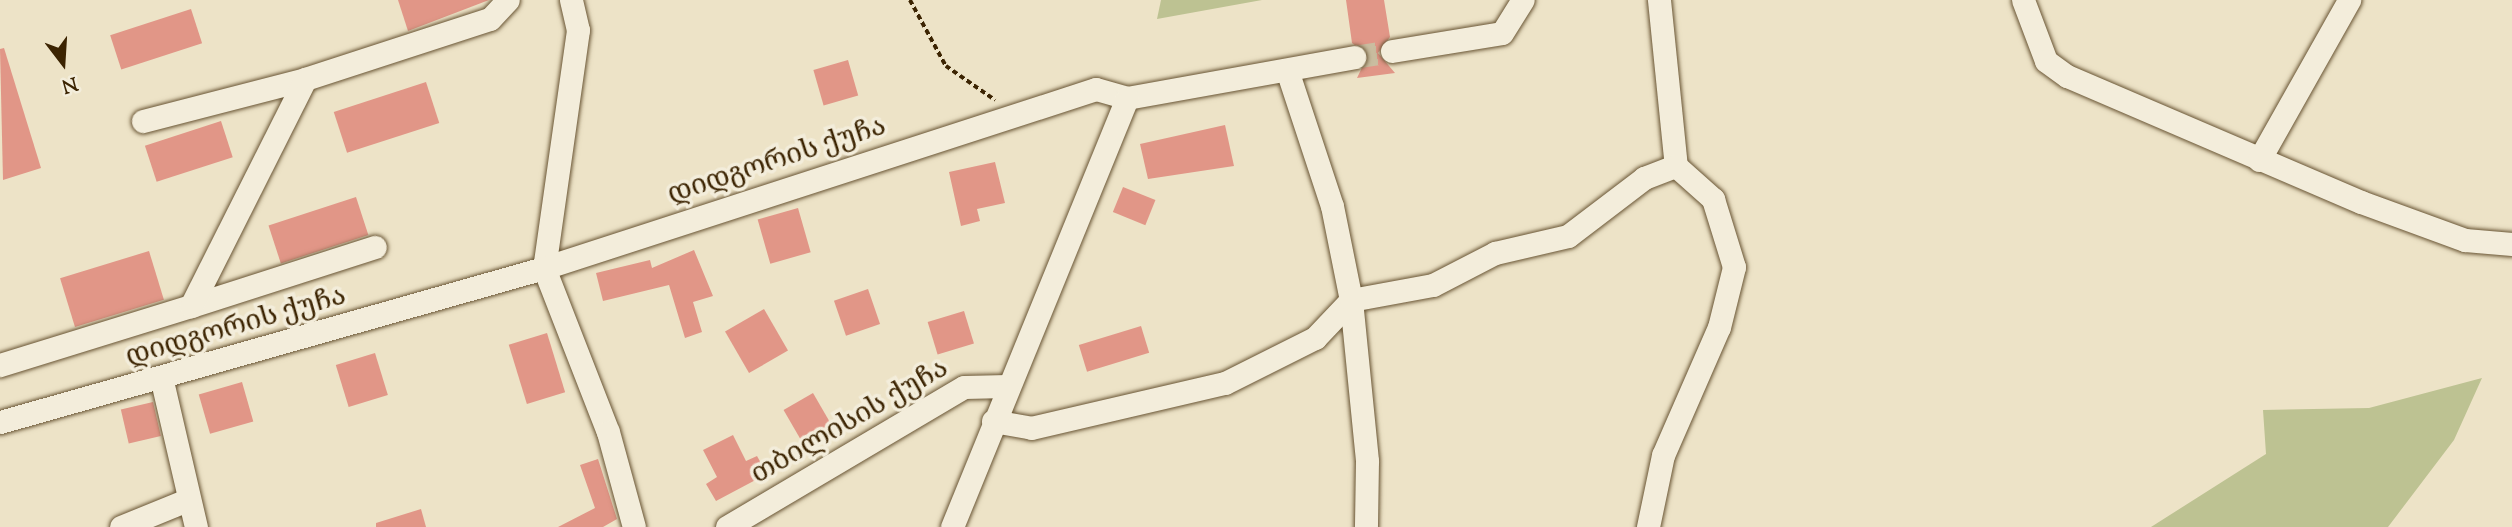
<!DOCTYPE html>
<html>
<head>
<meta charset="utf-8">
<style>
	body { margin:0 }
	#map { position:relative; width:2512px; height:527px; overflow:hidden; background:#ede3c7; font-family:"Sorts Mill Goudy","Noto Serif Georgian",serif }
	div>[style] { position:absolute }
	.green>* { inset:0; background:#bdc292 }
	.building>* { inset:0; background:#e19687; transform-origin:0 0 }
	.minor-tunnel>* { height:23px; margin-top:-11.5px; transform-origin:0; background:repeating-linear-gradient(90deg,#cabda0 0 23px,transparent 0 34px) }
	.path>* { height:3.5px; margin-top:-1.75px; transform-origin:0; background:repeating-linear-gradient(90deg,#3c2402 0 5px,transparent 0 8.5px) }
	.roads { filter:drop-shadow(0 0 2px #685433) drop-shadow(0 0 2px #685433) }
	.minor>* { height:23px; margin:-11.5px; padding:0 11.5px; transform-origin:11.5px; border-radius:11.5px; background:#f3eddb }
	span { translate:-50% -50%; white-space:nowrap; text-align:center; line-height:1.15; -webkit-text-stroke:7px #f3eddb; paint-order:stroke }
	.street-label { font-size:28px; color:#3c2402 }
	.north { position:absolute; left:28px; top:28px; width:70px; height:70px; -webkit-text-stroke:5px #f3eddb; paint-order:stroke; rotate:163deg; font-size:19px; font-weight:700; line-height:28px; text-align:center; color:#3c2402 }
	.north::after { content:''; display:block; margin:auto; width:24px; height:32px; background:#3c2402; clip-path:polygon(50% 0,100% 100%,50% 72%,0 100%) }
</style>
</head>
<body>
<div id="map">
	<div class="green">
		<div style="clip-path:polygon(1161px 0,1262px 0,1157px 19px)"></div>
		<div style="clip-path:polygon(2482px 378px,2454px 440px,2388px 527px,2151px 527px,2266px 454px,2263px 410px,2369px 408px)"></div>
	</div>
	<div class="building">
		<div style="clip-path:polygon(398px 0,489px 0,408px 31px)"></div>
		<div style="clip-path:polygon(1346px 0,1384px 0,1390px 37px,1378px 53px,1395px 73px,1357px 78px,1368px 55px,1352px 43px)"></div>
		<div style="left:191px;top:9px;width:36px;height:85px;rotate:72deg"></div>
		<div style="clip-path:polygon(4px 48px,41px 168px,3px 180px,0 49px)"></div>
		<div style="left:848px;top:60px;width:37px;height:36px;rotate:74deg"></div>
		<div style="left:426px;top:82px;width:43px;height:97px;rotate:72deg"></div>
		<div style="left:221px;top:121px;width:38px;height:80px;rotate:72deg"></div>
		<div style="clip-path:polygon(1225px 125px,1234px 166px,1148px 179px,1140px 144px)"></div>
		<div style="clip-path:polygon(995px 162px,1005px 203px,977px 209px,980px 221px,961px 226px,949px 172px)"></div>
		<div style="left:1123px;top:187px;width:35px;height:27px;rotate:22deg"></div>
		<div style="left:356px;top:197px;width:40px;height:92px;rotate:72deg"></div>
		<div style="left:798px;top:208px;width:46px;height:42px;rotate:74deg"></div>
		<div style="clip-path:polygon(694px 250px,713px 296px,693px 302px,702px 332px,685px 338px,669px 285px,603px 301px,596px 273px,650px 260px,652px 268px)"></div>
		<div style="left:149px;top:251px;width:51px;height:93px;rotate:73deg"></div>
		<div style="left:868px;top:289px;width:37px;height:36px;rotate:71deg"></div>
		<div style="left:764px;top:309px;width:48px;height:45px;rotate:60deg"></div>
		<div style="left:964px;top:311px;width:34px;height:38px;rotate:73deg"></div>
		<div style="left:1141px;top:326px;width:28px;height:65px;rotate:73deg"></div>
		<div style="left:547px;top:333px;width:62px;height:40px;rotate:73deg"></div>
		<div style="left:375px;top:353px;width:44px;height:41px;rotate:73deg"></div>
		<div style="left:242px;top:382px;width:41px;height:45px;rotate:74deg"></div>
		<div style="left:813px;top:393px;width:42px;height:34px;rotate:60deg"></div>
		<div style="left:153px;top:402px;width:35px;height:33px;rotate:77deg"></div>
		<div style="clip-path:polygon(733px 435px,746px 461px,757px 456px,767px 474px,716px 501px,706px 484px,717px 477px,703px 450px)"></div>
		<div style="clip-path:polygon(598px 459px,617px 519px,603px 527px,558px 527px,595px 508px,580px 465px)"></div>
		<div style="clip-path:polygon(421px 509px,426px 527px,376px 527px,376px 523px)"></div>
	</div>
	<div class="minor-tunnel">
		<div style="left:1354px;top:57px;width:38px;rotate:-9deg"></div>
	</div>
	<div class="path">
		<div style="left:910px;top:0;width:75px;rotate:61.4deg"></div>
		<div style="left:946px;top:66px;width:60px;rotate:34.8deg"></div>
	</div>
	<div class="roads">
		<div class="minor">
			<div style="left:571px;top:0;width:31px;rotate:77deg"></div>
			<div style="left:578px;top:30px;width:240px;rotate:98.1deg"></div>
			<div style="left:544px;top:268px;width:176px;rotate:68.7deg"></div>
			<div style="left:608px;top:432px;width:98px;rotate:74.7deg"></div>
			<div style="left:1659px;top:0;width:167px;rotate:84.2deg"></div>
			<div style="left:2023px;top:0;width:65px;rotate:69.3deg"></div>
			<div style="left:2046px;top:61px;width:26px;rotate:36deg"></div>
			<div style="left:2067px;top:76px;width:320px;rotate:23.2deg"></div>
			<div style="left:2361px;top:202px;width:111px;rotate:20.1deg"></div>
			<div style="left:2465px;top:240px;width:47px;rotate:4.9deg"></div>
			<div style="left:1392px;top:51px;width:111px;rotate:-9.3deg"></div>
			<div style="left:1502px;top:33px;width:39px;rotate:-58deg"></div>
			<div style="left:1287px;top:70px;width:143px;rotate:71.7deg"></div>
			<div style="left:1332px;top:206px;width:96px;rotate:78.6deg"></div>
			<div style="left:1351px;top:300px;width:162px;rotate:84.3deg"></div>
			<div style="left:1367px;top:461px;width:66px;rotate:90.9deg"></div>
			<div style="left:143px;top:121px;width:167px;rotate:-14.5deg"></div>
			<div style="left:2259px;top:160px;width:184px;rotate:-60.6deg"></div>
			<div style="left:191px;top:306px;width:193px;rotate:-17.8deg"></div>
			<div style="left:0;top:365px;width:200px;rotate:-17.2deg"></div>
			<div style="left:191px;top:306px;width:254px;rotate:-63.3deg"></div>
			<div style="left:305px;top:79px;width:194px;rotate:-18deg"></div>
			<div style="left:490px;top:19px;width:26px;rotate:-47deg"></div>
			<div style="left:162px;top:381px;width:150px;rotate:76.9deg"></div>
			<div style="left:993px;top:421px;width:39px;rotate:10deg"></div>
			<div style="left:1031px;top:428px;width:199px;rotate:-13.1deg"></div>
			<div style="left:1225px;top:383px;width:101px;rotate:-26.6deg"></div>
			<div style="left:1315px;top:338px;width:52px;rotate:-46.5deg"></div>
			<div style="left:1351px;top:300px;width:83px;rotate:-10.4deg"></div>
			<div style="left:1433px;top:285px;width:70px;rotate:-27.3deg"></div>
			<div style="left:1495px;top:253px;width:75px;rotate:-13.1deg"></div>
			<div style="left:1568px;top:236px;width:96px;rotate:-37.3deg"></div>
			<div style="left:1644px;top:178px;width:34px;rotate:-21deg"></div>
			<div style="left:1676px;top:166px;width:50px;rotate:41.7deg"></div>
			<div style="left:1713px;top:199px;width:71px;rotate:72.8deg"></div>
			<div style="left:1734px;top:267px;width:62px;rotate:104deg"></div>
			<div style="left:1719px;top:327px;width:140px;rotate:113.6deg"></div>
			<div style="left:1663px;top:455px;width:74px;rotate:101.8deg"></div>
			<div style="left:0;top:422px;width:565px;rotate:-15.81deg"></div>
			<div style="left:544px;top:268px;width:580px;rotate:-17.97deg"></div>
			<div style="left:1096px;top:89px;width:32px;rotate:16deg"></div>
			<div style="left:1127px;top:98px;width:231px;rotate:-10.2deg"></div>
			<div style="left:121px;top:527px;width:71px;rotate:-22.2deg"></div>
			<div style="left:727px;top:527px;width:275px;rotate:-30.6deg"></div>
			<div style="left:964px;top:387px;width:43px;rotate:-1.3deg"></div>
			<div style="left:952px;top:527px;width:463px;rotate:-67.8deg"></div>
		</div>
	</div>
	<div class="street-label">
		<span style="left:777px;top:161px;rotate:-18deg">დიდგორის ქუჩა</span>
		<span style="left:236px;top:327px;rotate:-16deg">დიდგორის ქუჩა</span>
		<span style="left:850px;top:422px;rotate:-30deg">თბილისის ქუჩა</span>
	</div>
	<div class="north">N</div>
</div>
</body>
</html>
